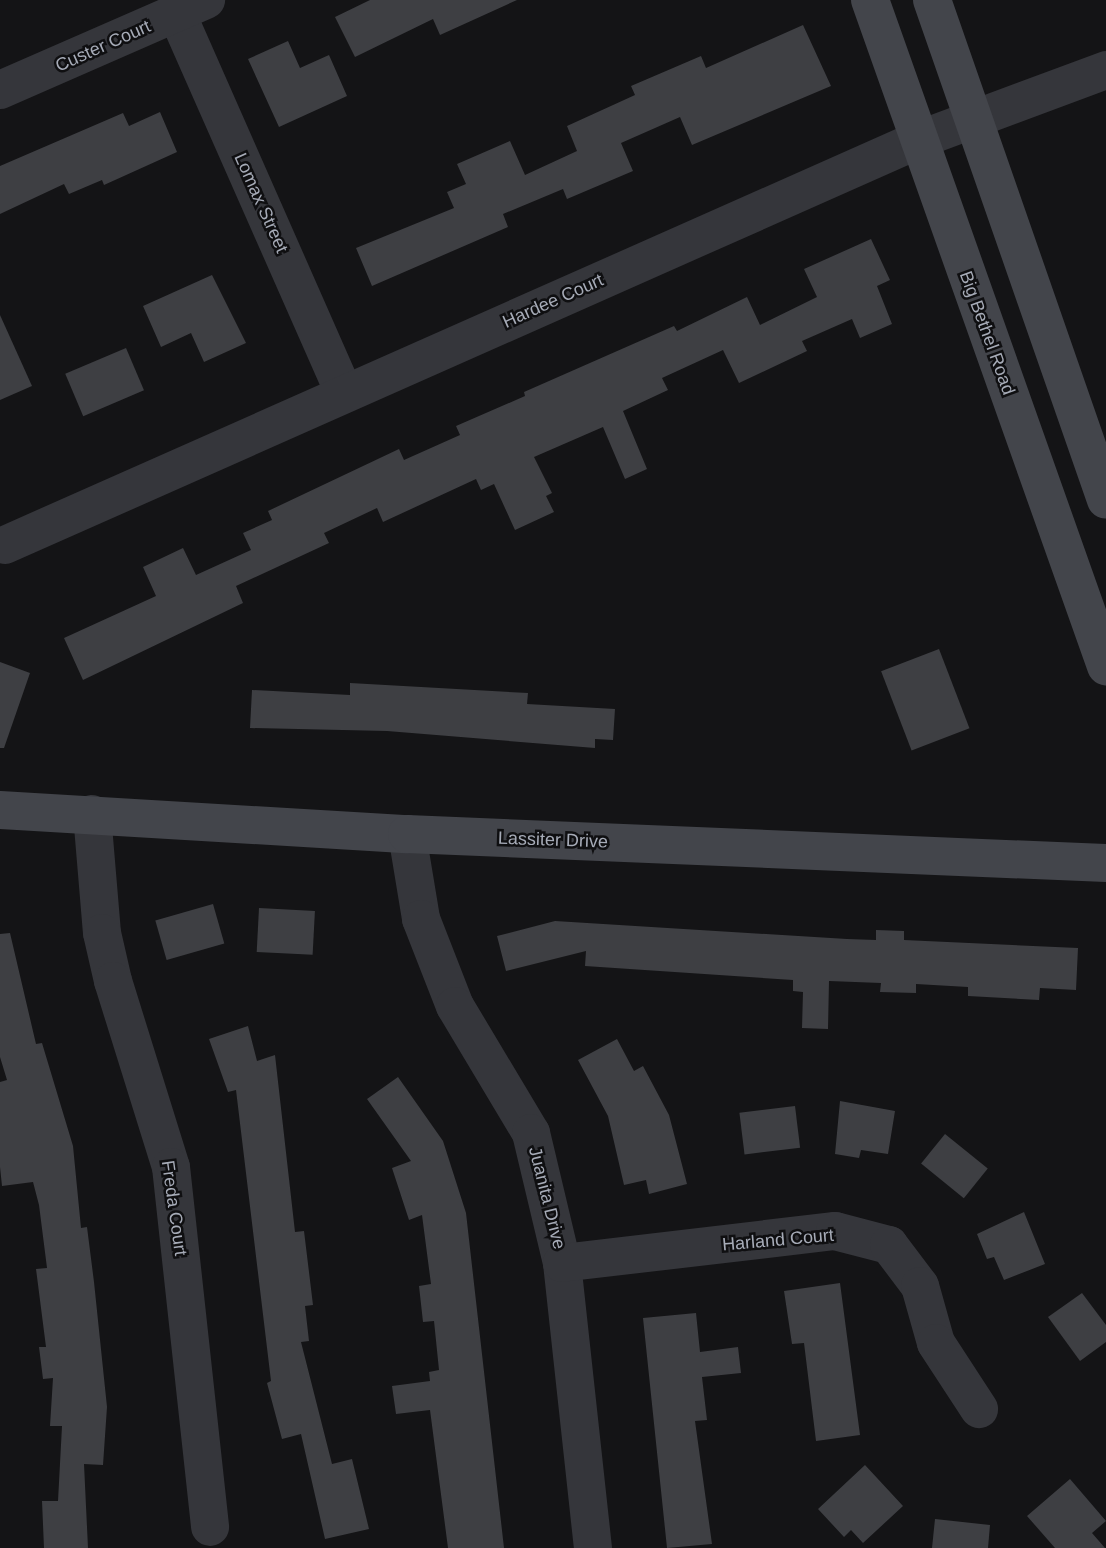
<!DOCTYPE html>
<html>
<head>
<meta charset="utf-8">
<style>
	body { margin:0 }
	#map { position:relative; width:1106px; height:1548px; overflow:hidden; background:#141416; font-family:Arial,sans-serif }
	div>[style] { position:absolute }
	.building>* { inset:0; background:#3e3f43; transform-origin:0 0 }
	.street>* { height:38px; margin:-19px; padding:0 19px; transform-origin:19px; border-radius:19px; background:#35363b }
	.secondary>* { height:38px; margin:-19px; padding:0 19px; transform-origin:19px; border-radius:19px; background:#43454b }
	span { translate:-50% -50%; white-space:nowrap; text-align:center; line-height:1.15; -webkit-text-stroke:5px #0f0f11; paint-order:stroke }
	.street-label { font-size:18px; color:#a6abb7 }
</style>
</head>
<body>
<div id="map">
	<div class="building">
		<div style="clip-path:polygon(370px 0,517px 0,440px 35px,433px 19px,355px 57px,335px 17px)"></div>
		<div style="clip-path:polygon(803px 25px,831px 86px,692px 145px,680px 117px,621px 143px,633px 171px,567px 199px,563px 189px,503px 214px,508px 227px,372px 286px,356px 248px,454px 208px,447px 192px,466px 184px,457px 164px,510px 141px,525px 175px,577px 151px,567px 126px,635px 95px,631px 86px,701px 56px,706px 68px)"></div>
		<div style="clip-path:polygon(288px 41px,300px 68px,329px 55px,347px 96px,279px 127px,248px 59px)"></div>
		<div style="clip-path:polygon(160px 112px,177px 152px,104px 185px,102px 180px,69px 194px,64px 184px,0 214px,0 166px,123px 113px,129px 126px)"></div>
		<div style="clip-path:polygon(871px 239px,890px 280px,877px 286px,892px 324px,860px 338px,852px 319px,802px 341px,807px 351px,739px 383px,723px 350px,662px 378px,668px 390px,623px 411px,647px 469px,625px 479px,603px 427px,534px 457px,552px 493px,546px 496px,554px 512px,515px 530px,494px 484px,481px 490px,476px 479px,383px 522px,377px 508px,324px 533px,329px 543px,236px 586px,243px 603px,83px 680px,64px 638px,156px 596px,143px 567px,183px 548px,196px 575px,251px 550px,243px 533px,272px 520px,268px 511px,399px 449px,404px 460px,460px 435px,456px 426px,525px 396px,524px 392px,674px 326px,677px 331px,747px 297px,760px 325px,817px 297px,804px 269px)"></div>
		<div style="clip-path:polygon(212px 275px,246px 343px,204px 362px,191px 333px,161px 347px,143px 306px)"></div>
		<div style="clip-path:polygon(0 315px,32px 386px,0 400px)"></div>
		<div style="left:126px;top:348px;width:46px;height:66px;rotate:67deg"></div>
		<div style="left:939px;top:649px;width:85px;height:62px;rotate:69deg"></div>
		<div style="clip-path:polygon(0 662px,30px 673px,4px 748px,0 748px)"></div>
		<div style="clip-path:polygon(350px 683px,528px 693px,527px 704px,615px 709px,613px 740px,595px 739px,595px 748px,387px 731px,250px 728px,252px 690px,350px 695px)"></div>
		<div style="left:213px;top:904px;width:41px;height:60px;rotate:74deg"></div>
		<div style="left:259px;top:908px;width:56px;height:44px;rotate:3deg"></div>
		<div style="clip-path:polygon(555px 921px,847px 939px,876px 940px,876px 930px,904px 931px,904px 940px,1078px 948px,1076px 990px,1040px 988px,1039px 1000px,968px 996px,968px 987px,916px 984px,916px 993px,880px 992px,881px 983px,829px 981px,828px 1029px,802px 1028px,803px 992px,793px 991px,793px 980px,585px 966px,586px 951px,506px 971px,497px 936px)"></div>
		<div style="clip-path:polygon(10px 933px,36px 1044px,42px 1043px,73px 1146px,81px 1228px,87px 1227px,94px 1282px,107px 1407px,103px 1465px,84px 1464px,88px 1548px,44px 1548px,42px 1501px,58px 1501px,62px 1426px,50px 1426px,53px 1378px,43px 1379px,39px 1347px,46px 1347px,36px 1269px,47px 1268px,39px 1205px,33px 1182px,2px 1186px,0 1167px,0 1082px,7px 1080px,0 1057px,0 934px)"></div>
		<div style="clip-path:polygon(248px 1026px,257px 1061px,275px 1055px,295px 1232px,304px 1231px,313px 1305px,305px 1306px,309px 1341px,301px 1342px,332px 1464px,352px 1459px,369px 1529px,325px 1539px,301px 1434px,282px 1439px,267px 1383px,271px 1381px,236px 1090px,228px 1092px,209px 1039px)"></div>
		<div style="clip-path:polygon(617px 1039px,634px 1071px,643px 1066px,669px 1115px,687px 1184px,649px 1194px,646px 1180px,624px 1185px,608px 1116px,578px 1060px)"></div>
		<div style="clip-path:polygon(398px 1077px,443px 1141px,466px 1213px,504px 1548px,448px 1548px,430px 1410px,396px 1414px,392px 1386px,430px 1381px,429px 1372px,439px 1370px,434px 1321px,423px 1322px,419px 1286px,431px 1284px,422px 1215px,409px 1220px,392px 1168px,411px 1161px,367px 1099px)"></div>
		<div style="clip-path:polygon(840px 1101px,895px 1111px,888px 1154px,861px 1150px,859px 1158px,835px 1154px)"></div>
		<div style="left:795px;top:1106px;width:42px;height:56px;rotate:83deg"></div>
		<div style="left:945px;top:1134px;width:55px;height:38px;rotate:39deg"></div>
		<div style="clip-path:polygon(1024px 1212px,1045px 1264px,1004px 1280px,994px 1257px,987px 1259px,977px 1234px)"></div>
		<div style="clip-path:polygon(840px 1283px,860px 1435px,816px 1441px,804px 1343px,792px 1344px,784px 1291px)"></div>
		<div style="clip-path:polygon(1082px 1293px,1106px 1325px,1106px 1342px,1080px 1361px,1048px 1317px)"></div>
		<div style="clip-path:polygon(696px 1313px,700px 1352px,738px 1347px,741px 1373px,702px 1377px,707px 1420px,695px 1421px,712px 1544px,667px 1548px,643px 1318px)"></div>
		<div style="clip-path:polygon(865px 1465px,903px 1506px,863px 1543px,851px 1530px,844px 1537px,818px 1509px)"></div>
		<div style="clip-path:polygon(1070px 1479px,1106px 1521px,1092px 1533px,1105px 1548px,1055px 1548px,1027px 1516px)"></div>
		<div style="clip-path:polygon(935px 1519px,990px 1525px,988px 1548px,932px 1548px)"></div>
	</div>
	<div class="street">
		<div style="left:177px;top:14px;width:414px;rotate:66.2deg"></div>
		<div style="left:0;top:90px;width:225px;rotate:-23.6deg"></div>
		<div style="left:5px;top:545px;width:999px;rotate:-23.92deg"></div>
		<div style="left:918px;top:140px;width:201px;rotate:-20.4deg"></div>
		<div style="left:92px;top:814px;width:119px;rotate:85.2deg"></div>
		<div style="left:102px;top:933px;width:49px;rotate:77.1deg"></div>
		<div style="left:113px;top:981px;width:195px;rotate:72.7deg"></div>
		<div style="left:171px;top:1167px;width:362px;rotate:83.8deg"></div>
		<div style="left:407px;top:834px;width:86px;rotate:80.6deg"></div>
		<div style="left:421px;top:919px;width:93px;rotate:68.7deg"></div>
		<div style="left:455px;top:1006px;width:148px;rotate:59.1deg"></div>
		<div style="left:531px;top:1133px;width:134px;rotate:76.6deg"></div>
		<div style="left:562px;top:1263px;width:287px;rotate:83.8deg"></div>
		<div style="left:562px;top:1263px;width:275px;rotate:-6.7deg"></div>
		<div style="left:835px;top:1231px;width:56px;rotate:14.5deg"></div>
		<div style="left:889px;top:1245px;width:51px;rotate:52.9deg"></div>
		<div style="left:920px;top:1286px;width:59px;rotate:74.3deg"></div>
		<div style="left:936px;top:1343px;width:79px;rotate:56.9deg"></div>
	</div>
	<div class="secondary">
		<div style="left:870px;top:0;width:707px;rotate:70.49deg"></div>
		<div style="left:932px;top:0;width:529px;rotate:70.81deg"></div>
		<div style="left:0;top:810px;width:408px;rotate:3.4deg"></div>
		<div style="left:407px;top:834px;width:700px;rotate:2.38deg"></div>
	</div>
	<div class="street-label">
		<span style="left:103px;top:46px;rotate:-24deg">Custer Court</span>
		<span style="left:261px;top:203px;rotate:66deg">Lomax Street</span>
		<span style="left:553px;top:301px;rotate:-24deg">Hardee Court</span>
		<span style="left:987px;top:333px;rotate:70deg">Big Bethel Road</span>
		<span style="left:553px;top:840px;rotate:2deg">Lassiter Drive</span>
		<span style="left:547px;top:1198px;rotate:76deg">Juanita Drive</span>
		<span style="left:174px;top:1208px;rotate:82deg">Freda Court</span>
		<span style="left:778px;top:1240px;rotate:-5deg">Harland Court</span>
	</div>
</div>
</body>
</html>
